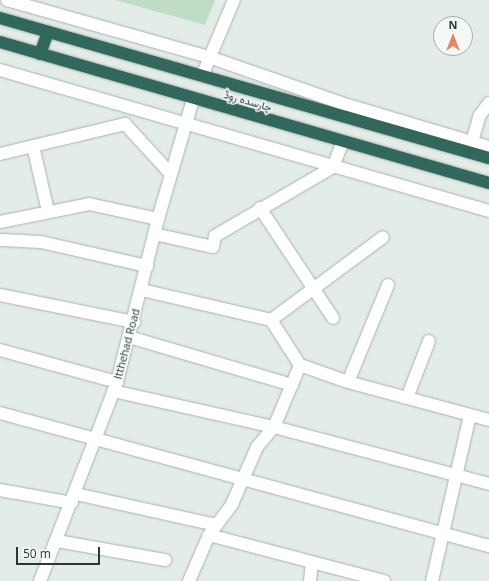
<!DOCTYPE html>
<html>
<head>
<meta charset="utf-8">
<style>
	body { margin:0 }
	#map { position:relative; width:489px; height:581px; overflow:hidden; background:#e4ece8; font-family:"Open Sans",Vazirmatn,sans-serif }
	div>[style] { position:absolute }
	.green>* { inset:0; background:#bedcc6 }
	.roads { filter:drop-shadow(0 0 1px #a7b4af) drop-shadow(0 0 1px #a7b4af) }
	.minor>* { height:12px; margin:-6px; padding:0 6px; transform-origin:6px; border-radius:6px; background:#fff }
	.highway>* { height:12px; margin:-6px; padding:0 6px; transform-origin:6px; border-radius:6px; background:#32675b }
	span { translate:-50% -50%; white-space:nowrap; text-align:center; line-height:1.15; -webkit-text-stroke:3px #f4f9f6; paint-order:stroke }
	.street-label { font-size:11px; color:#243c36 }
	.north { position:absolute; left:433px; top:16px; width:40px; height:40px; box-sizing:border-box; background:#f4f9f6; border:1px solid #a1ada9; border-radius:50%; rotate:0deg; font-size:11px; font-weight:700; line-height:16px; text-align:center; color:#243c36 }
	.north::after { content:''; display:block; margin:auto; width:14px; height:18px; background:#e88466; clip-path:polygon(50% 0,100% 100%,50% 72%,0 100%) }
	.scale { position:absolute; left:16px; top:547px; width:84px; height:18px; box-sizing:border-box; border:2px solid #243c36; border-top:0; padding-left:5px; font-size:12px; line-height:14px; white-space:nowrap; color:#243c36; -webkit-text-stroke:3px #f4f9f6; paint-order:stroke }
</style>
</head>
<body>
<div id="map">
	<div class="green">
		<div style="clip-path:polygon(115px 0,215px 0,205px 25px)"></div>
	</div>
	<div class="roads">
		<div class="minor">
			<div style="left:7px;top:0;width:210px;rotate:15.8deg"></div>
			<div style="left:209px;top:57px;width:140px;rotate:19.2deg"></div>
			<div style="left:341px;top:103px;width:154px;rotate:16.6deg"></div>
			<div style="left:0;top:70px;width:509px;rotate:16.08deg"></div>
			<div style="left:202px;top:76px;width:82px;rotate:-67.2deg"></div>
			<div style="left:33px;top:146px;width:67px;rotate:77deg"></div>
			<div style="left:470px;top:149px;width:35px;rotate:-74deg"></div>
			<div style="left:480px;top:115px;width:15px;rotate:-53deg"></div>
			<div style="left:0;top:154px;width:129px;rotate:-13.5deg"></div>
			<div style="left:125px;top:124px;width:67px;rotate:47.4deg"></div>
			<div style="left:260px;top:208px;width:132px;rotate:56.4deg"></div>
			<div style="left:0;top:222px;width:91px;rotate:-11.4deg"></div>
			<div style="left:89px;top:204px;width:71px;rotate:12.3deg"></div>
			<div style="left:154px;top:234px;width:60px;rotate:12.4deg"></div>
			<div style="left:213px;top:247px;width:11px;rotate:-80deg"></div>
			<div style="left:215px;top:236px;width:137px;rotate:-30.3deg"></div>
			<div style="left:333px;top:167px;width:28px;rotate:-69deg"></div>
			<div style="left:2px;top:240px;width:39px;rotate:3deg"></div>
			<div style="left:41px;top:242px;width:109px;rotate:12.8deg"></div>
			<div style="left:142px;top:290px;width:132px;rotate:13.1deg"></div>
			<div style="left:271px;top:320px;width:139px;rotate:-36.5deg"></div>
			<div style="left:0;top:295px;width:137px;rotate:11.4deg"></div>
			<div style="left:271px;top:320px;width:54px;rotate:57.2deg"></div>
			<div style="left:300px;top:365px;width:51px;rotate:19.5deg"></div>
			<div style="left:348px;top:382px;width:146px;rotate:15.1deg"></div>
			<div style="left:129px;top:337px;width:170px;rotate:16.4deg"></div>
			<div style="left:0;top:350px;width:121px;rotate:15.3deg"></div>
			<div style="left:348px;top:382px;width:105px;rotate:-67.6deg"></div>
			<div style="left:113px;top:391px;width:165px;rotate:12.6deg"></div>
			<div style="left:274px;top:427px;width:222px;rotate:14.8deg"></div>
			<div style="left:407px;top:398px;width:61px;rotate:-68.9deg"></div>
			<div style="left:0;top:413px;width:507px;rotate:15.22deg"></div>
			<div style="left:0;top:490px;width:73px;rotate:10.2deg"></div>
			<div style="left:76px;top:494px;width:143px;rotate:12.5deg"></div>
			<div style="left:209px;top:535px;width:181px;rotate:14.7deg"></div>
			<div style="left:57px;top:541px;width:110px;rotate:10deg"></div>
			<div style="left:40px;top:581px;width:213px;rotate:-68.8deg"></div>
			<div style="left:117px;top:382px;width:168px;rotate:-75.9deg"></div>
			<div style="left:158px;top:219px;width:125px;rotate:-73.7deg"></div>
			<div style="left:189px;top:581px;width:50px;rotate:-66.5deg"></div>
			<div style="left:209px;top:535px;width:39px;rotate:-53deg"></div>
			<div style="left:232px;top:504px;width:62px;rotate:-66.3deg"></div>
			<div style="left:257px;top:447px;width:26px;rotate:-50deg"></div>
			<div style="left:274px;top:427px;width:67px;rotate:-67.2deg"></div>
			<div style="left:310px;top:581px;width:19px;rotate:-84deg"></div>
			<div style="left:432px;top:581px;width:170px;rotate:-77.1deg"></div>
		</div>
		<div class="highway">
			<div style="left:0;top:18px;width:509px;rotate:15.98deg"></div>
			<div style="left:0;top:42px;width:509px;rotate:16.08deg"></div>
			<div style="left:40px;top:54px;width:23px;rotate:-70deg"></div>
		</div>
	</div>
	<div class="street-label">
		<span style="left:248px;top:101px;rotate:16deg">چارسدہ روڈ</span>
		<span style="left:127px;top:344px;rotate:-75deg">Itthehad Road</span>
	</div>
	<div class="north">N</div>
	<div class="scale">50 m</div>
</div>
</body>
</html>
